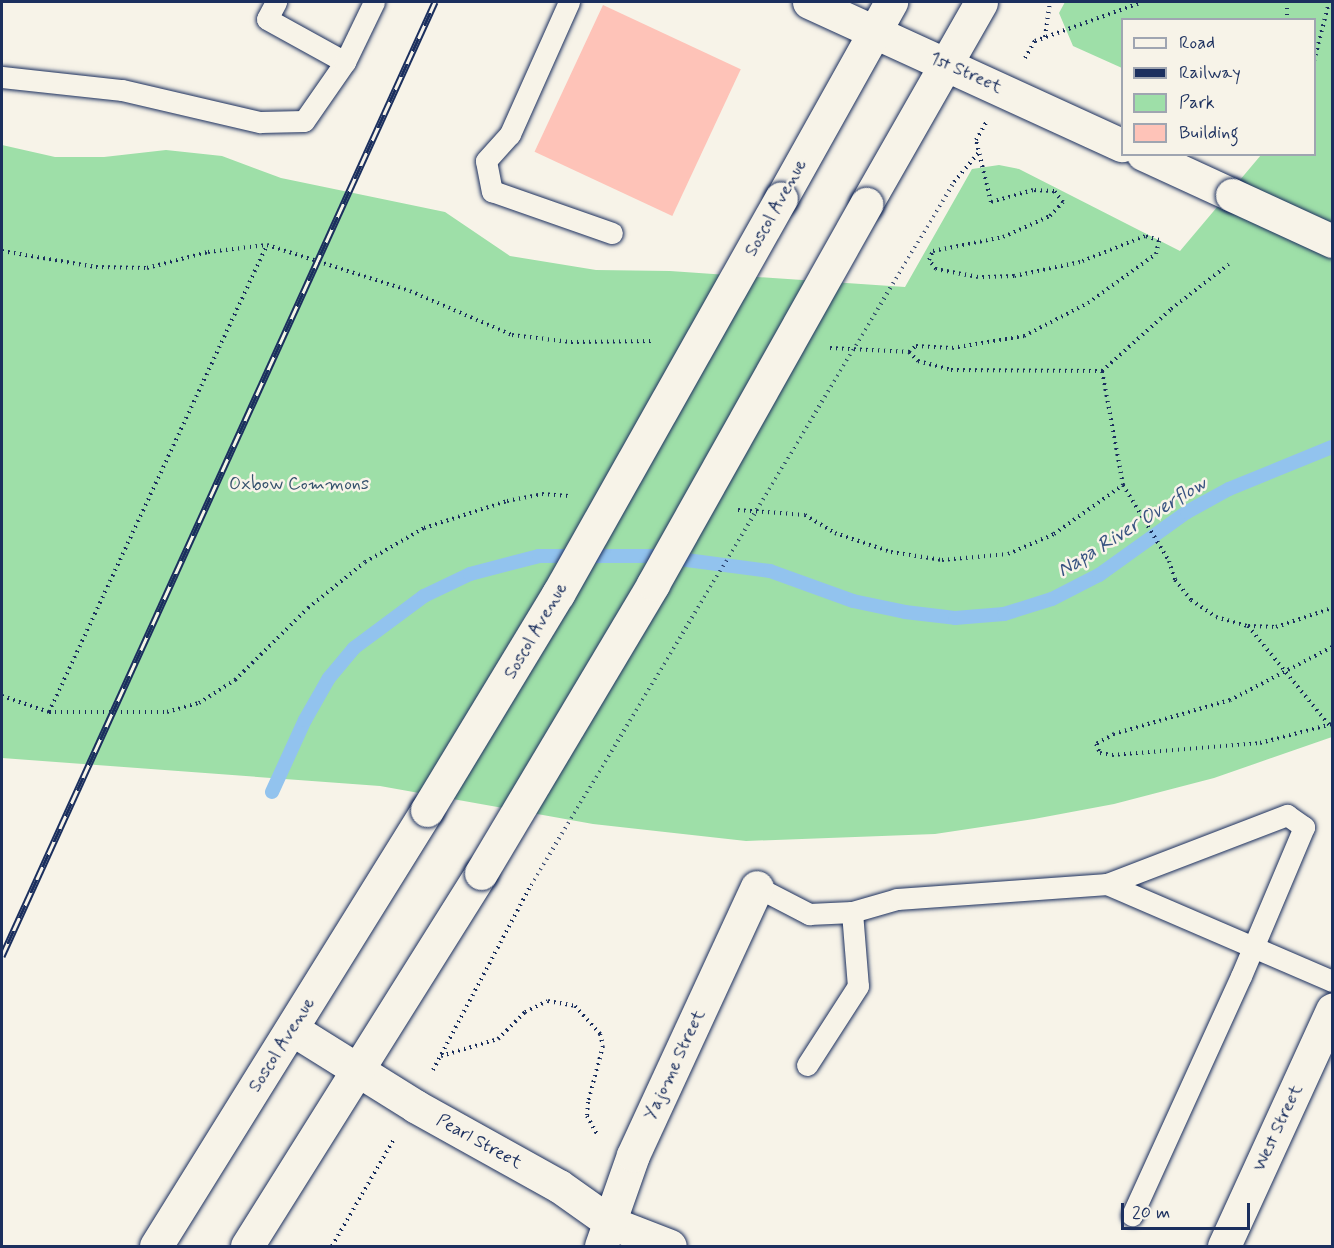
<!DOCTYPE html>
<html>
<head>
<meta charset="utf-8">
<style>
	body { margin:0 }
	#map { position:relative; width:1334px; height:1248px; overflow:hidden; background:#f7f3e8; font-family:Mynerve,sans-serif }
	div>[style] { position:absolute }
	.green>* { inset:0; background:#9edfa8 }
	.stream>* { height:14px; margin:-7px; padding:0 7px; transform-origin:7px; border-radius:7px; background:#92c3ee }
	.building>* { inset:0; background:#fec3b8; transform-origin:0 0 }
	.path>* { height:4px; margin-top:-2px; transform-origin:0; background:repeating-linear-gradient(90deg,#1b2f5e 0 1.5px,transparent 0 6px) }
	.roads { filter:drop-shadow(0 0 2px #1b2f5e) drop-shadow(0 0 2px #1b2f5e) }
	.service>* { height:21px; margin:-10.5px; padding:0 10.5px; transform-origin:10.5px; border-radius:10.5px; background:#f7f3e8 }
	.minor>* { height:33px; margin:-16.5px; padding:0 16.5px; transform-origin:16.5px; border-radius:16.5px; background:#f7f3e8 }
	.secondary>* { height:33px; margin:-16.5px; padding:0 16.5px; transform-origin:16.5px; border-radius:16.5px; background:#f7f3e8 }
	.rail>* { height:7px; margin-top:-3.5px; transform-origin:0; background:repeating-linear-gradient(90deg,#f7f3e8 0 14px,#1b2f5e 0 28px); box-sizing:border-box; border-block:2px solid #1b2f5e }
	.path-bridge>* { height:4px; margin-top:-2px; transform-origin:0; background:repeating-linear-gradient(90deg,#1b2f5e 0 1.5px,transparent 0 6px) }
	.bridges { filter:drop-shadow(0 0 2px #1b2f5e) drop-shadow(0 0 2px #1b2f5e) }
	.secondary-bridge>* { height:33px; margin:-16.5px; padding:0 16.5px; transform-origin:16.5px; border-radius:16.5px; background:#f7f3e8 }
	span { translate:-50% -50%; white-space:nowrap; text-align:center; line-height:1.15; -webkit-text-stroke:5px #f7f3e8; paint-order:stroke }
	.street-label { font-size:18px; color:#1b2f5e }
	.park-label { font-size:18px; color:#35526d }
	.water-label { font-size:20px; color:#395482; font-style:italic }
	.frame { position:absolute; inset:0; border:3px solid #1b2f5e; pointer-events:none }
	.legend { position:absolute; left:1121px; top:18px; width:195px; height:138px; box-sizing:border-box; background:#f7f3e8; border:2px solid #9fa5b1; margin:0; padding:8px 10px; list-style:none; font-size:18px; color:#1b2f5e }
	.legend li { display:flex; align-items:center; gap:12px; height:30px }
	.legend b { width:30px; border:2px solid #9fa5b1 }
	.scale { position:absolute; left:1121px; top:1203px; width:129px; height:27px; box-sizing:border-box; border:3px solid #1b2f5e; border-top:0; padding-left:8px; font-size:18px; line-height:21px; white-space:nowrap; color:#1b2f5e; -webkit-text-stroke:4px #f7f3e8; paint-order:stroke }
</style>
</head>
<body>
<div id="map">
	<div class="green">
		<div style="clip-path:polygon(1065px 2px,1332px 2px,1332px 737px,1214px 778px,1114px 804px,1034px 819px,935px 834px,746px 841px,593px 824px,380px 786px,2px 758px,2px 145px,55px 157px,104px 157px,166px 150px,222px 156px,281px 178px,445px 212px,510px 256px,596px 270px,670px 271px,905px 287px,972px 169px,999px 165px,1019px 169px,1180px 251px,1261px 155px,1314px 154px,1314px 20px,1122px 20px,1122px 68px,1073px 46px,1059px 13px)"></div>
	</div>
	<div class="stream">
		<div style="left:272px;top:792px;width:79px;rotate:-65.4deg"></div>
		<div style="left:305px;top:720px;width:48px;rotate:-60.3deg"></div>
		<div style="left:329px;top:678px;width:39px;rotate:-50deg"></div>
		<div style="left:354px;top:648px;width:87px;rotate:-36.6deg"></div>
		<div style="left:424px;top:596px;width:51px;rotate:-25.6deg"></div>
		<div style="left:470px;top:574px;width:71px;rotate:-14.6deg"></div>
		<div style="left:539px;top:556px;width:117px"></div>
		<div style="left:656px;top:556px;width:115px;rotate:7.5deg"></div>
		<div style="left:770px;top:571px;width:88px;rotate:19.9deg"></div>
		<div style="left:853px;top:601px;width:53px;rotate:11.9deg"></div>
		<div style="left:905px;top:612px;width:50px;rotate:6.8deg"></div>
		<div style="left:955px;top:618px;width:49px;rotate:-4.7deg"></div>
		<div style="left:1004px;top:614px;width:50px;rotate:-17.4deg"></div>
		<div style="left:1052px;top:599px;width:53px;rotate:-27.1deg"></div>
		<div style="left:1099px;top:575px;width:108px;rotate:-35.6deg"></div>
		<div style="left:1187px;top:512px;width:48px;rotate:-28.7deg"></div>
		<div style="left:1229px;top:489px;width:111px;rotate:-22.2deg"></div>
	</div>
	<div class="building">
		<div style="left:603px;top:5px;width:152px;height:162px;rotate:25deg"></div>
	</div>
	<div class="path">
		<div style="left:1287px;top:2px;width:18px;rotate:90deg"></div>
		<div style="left:1045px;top:37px;width:35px;rotate:-82deg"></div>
		<div style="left:1025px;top:58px;width:20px;rotate:-60deg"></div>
		<div style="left:1035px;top:41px;width:114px;rotate:-20deg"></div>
		<div style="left:1314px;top:61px;width:61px;rotate:-75.7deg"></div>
		<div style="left:954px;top:182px;width:40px;rotate:-50deg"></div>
		<div style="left:2px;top:251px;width:95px;rotate:9.7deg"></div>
		<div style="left:96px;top:267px;width:51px;rotate:1.1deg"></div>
		<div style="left:147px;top:268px;width:63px;rotate:-14.7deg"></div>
		<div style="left:208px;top:252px;width:59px;rotate:-6.8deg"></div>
		<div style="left:267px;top:245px;width:150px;rotate:17.8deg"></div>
		<div style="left:410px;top:291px;width:111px;rotate:23.3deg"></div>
		<div style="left:512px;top:335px;width:59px;rotate:6.8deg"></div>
		<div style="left:571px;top:342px;width:84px;rotate:-0.7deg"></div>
		<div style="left:830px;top:348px;width:79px;rotate:2.9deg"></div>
		<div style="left:909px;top:352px;width:9px;rotate:-41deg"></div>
		<div style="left:916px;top:346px;width:36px;rotate:3deg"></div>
		<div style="left:952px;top:348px;width:73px;rotate:-9.5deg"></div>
		<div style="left:1024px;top:336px;width:72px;rotate:-27.3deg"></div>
		<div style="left:1088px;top:303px;width:84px;rotate:-35.8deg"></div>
		<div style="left:1156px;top:254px;width:14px;rotate:-78deg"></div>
		<div style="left:1159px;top:240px;width:15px;rotate:-164deg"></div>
		<div style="left:1145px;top:236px;width:70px;rotate:158.2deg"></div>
		<div style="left:1080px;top:262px;width:67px;rotate:168deg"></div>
		<div style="left:1014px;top:276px;width:36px;rotate:178deg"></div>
		<div style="left:978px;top:277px;width:43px;rotate:-169.2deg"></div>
		<div style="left:936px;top:269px;width:11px;rotate:-128deg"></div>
		<div style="left:929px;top:260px;width:10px;rotate:-66deg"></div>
		<div style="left:933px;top:251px;width:71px;rotate:-11.3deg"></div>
		<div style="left:1003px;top:237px;width:51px;rotate:-24.1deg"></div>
		<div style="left:1050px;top:216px;width:19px;rotate:-47deg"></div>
		<div style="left:1063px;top:202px;width:14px;rotate:-129deg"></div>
		<div style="left:1054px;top:191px;width:21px;rotate:-177deg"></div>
		<div style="left:1033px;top:190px;width:44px;rotate:164.1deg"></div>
		<div style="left:991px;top:202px;width:64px;rotate:-103.6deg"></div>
		<div style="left:976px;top:140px;width:20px;rotate:-60deg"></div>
		<div style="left:909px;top:352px;width:13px;rotate:45deg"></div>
		<div style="left:918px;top:361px;width:34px;rotate:15deg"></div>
		<div style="left:951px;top:370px;width:151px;rotate:0.4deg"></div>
		<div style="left:1102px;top:371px;width:93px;rotate:-41.9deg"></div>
		<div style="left:1171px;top:309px;width:73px;rotate:-37.8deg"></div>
		<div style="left:1123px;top:485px;width:89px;rotate:58.8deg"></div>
		<div style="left:1169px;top:561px;width:20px;rotate:72deg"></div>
		<div style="left:1175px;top:580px;width:26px;rotate:51deg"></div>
		<div style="left:1191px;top:600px;width:30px;rotate:34deg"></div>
		<div style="left:1216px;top:617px;width:33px;rotate:16deg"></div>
		<div style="left:1248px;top:626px;width:28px;rotate:2deg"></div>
		<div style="left:1276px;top:627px;width:59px;rotate:-18.7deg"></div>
		<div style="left:738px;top:510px;width:67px;rotate:4.3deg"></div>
		<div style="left:805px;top:515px;width:35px;rotate:31deg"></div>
		<div style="left:835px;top:533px;width:59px;rotate:18.7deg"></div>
		<div style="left:891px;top:552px;width:52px;rotate:8.9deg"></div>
		<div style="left:942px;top:560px;width:66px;rotate:-5.2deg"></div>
		<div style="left:1008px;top:554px;width:50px;rotate:-23.5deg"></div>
		<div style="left:1054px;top:534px;width:85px;rotate:-35.4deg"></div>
		<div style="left:1123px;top:485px;width:116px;rotate:-100.4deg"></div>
		<div style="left:1248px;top:626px;width:128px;rotate:50.7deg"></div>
		<div style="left:1332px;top:647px;width:115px;rotate:152.5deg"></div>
		<div style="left:1230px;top:700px;width:121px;rotate:163.7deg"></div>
		<div style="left:1114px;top:734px;width:21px;rotate:151deg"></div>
		<div style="left:1096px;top:744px;width:10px;rotate:66deg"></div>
		<div style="left:1100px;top:753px;width:12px;rotate:9deg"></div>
		<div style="left:1112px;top:755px;width:148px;rotate:-4.6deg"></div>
		<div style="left:1260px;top:743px;width:74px;rotate:-14.8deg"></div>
		<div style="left:2px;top:696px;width:50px;rotate:18.8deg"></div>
		<div style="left:49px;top:712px;width:118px"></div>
		<div style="left:167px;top:712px;width:33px;rotate:-16deg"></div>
		<div style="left:199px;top:703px;width:43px;rotate:-32.6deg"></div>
		<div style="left:235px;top:680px;width:103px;rotate:-44.6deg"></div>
		<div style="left:308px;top:608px;width:73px;rotate:-38.9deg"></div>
		<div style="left:365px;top:562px;width:68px;rotate:-30deg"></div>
		<div style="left:424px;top:528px;width:87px;rotate:-18deg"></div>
		<div style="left:507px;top:501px;width:36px;rotate:-11deg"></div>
		<div style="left:542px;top:494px;width:27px;rotate:4deg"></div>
		<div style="left:49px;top:712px;width:515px;rotate:-64.98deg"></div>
		<div style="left:441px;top:1056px;width:59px;rotate:-16.6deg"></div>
		<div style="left:498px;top:1039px;width:38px;rotate:-45deg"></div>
		<div style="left:525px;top:1012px;width:25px;rotate:-26deg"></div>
		<div style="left:548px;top:1001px;width:27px;rotate:10deg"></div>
		<div style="left:575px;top:1006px;width:38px;rotate:48deg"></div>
		<div style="left:600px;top:1034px;width:12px;rotate:76deg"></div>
		<div style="left:603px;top:1046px;width:58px;rotate:105deg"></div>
		<div style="left:588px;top:1102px;width:14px;rotate:94deg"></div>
		<div style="left:587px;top:1116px;width:23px;rotate:61deg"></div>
		<div style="left:433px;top:1070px;width:209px;rotate:-62.1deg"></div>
		<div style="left:332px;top:1246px;width:124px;rotate:-59.9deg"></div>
	</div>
	<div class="roads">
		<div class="service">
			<div style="left:276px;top:2px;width:19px;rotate:118deg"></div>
			<div style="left:267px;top:19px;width:89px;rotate:28.9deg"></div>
			<div style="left:569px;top:2px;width:145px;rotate:114.1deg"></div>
			<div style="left:510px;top:134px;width:36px;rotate:132deg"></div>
			<div style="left:486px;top:161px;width:31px;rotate:79deg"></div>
			<div style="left:492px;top:191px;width:127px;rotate:19.3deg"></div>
			<div style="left:2px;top:77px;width:121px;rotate:6.2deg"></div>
			<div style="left:122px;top:90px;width:142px;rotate:13.1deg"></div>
			<div style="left:260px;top:122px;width:44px;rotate:-1.3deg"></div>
			<div style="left:304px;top:121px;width:72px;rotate:-55.2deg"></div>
			<div style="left:345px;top:62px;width:67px;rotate:-64.2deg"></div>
			<div style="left:1107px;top:884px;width:245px;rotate:23.3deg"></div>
			<div style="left:757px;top:887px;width:59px;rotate:27.4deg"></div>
			<div style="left:809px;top:914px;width:43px;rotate:-2.7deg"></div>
			<div style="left:852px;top:912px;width:74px;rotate:85.4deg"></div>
			<div style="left:858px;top:986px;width:94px;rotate:122.8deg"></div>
			<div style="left:852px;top:912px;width:47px;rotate:-16.1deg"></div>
			<div style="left:897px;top:899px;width:211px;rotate:-4.1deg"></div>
			<div style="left:1107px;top:884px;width:193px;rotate:-21deg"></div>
			<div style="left:1287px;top:815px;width:21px;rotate:35deg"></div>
			<div style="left:1304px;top:827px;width:162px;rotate:112.9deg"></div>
			<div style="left:1241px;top:976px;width:263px;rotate:114.5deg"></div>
		</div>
		<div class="minor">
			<div style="left:292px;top:1029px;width:145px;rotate:32deg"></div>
			<div style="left:415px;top:1106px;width:165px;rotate:29.1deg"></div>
			<div style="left:559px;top:1186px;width:64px;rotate:35.4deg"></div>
			<div style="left:611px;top:1223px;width:63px;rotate:21.3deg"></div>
			<div style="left:601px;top:1246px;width:96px;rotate:-70.6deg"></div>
			<div style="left:633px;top:1155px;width:295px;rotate:-65.2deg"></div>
			<div style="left:1224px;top:1246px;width:260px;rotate:-65.4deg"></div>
		</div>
		<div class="secondary">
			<div style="left:809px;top:2px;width:344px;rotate:24.6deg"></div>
			<div style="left:1143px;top:154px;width:98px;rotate:24.7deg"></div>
			<div style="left:781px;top:199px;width:226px;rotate:-60.8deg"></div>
			<div style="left:866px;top:204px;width:232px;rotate:-60.3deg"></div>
			<div style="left:156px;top:1246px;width:513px;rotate:-58.14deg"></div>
			<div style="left:247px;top:1246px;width:440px;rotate:-57.9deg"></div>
		</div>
	</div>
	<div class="rail">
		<div style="left:2px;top:956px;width:1048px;rotate:-65.59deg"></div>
	</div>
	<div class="path-bridge">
		<div style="left:531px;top:885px;width:820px;rotate:-58.96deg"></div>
	</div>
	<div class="bridges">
		<div class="secondary-bridge">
			<div style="left:1232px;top:195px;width:110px;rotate:24.7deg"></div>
			<div style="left:427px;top:810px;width:253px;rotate:-58.8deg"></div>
			<div style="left:558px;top:594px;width:454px;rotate:-60.6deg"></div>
			<div style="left:481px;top:873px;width:336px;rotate:-59.2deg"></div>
			<div style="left:653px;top:584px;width:436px;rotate:-60.7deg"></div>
		</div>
	</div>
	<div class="street-label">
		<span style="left:966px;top:73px;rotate:24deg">1st Street</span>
		<span style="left:776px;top:208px;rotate:-61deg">Soscol Avenue</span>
		<span style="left:536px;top:631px;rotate:-60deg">Soscol Avenue</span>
		<span style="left:282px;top:1045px;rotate:-58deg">Soscol Avenue</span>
		<span style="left:675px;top:1065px;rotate:-65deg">Yajome Street</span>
		<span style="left:1278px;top:1128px;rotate:-65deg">West Street</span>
		<span style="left:479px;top:1142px;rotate:29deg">Pearl Street</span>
	</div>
	<div class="park-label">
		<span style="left:299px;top:484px">Oxbow Commons</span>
	</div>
	<div class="water-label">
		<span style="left:1132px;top:527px;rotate:-32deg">Napa River Overflow</span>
	</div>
	<div class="frame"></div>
	<ul class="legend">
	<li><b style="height:8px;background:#f7f3e8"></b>Road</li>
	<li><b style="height:8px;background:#1b2f5e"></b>Railway</li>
	<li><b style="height:16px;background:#9edfa8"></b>Park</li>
	<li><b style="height:16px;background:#fec3b8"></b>Building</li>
	</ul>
	<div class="scale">20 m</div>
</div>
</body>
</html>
